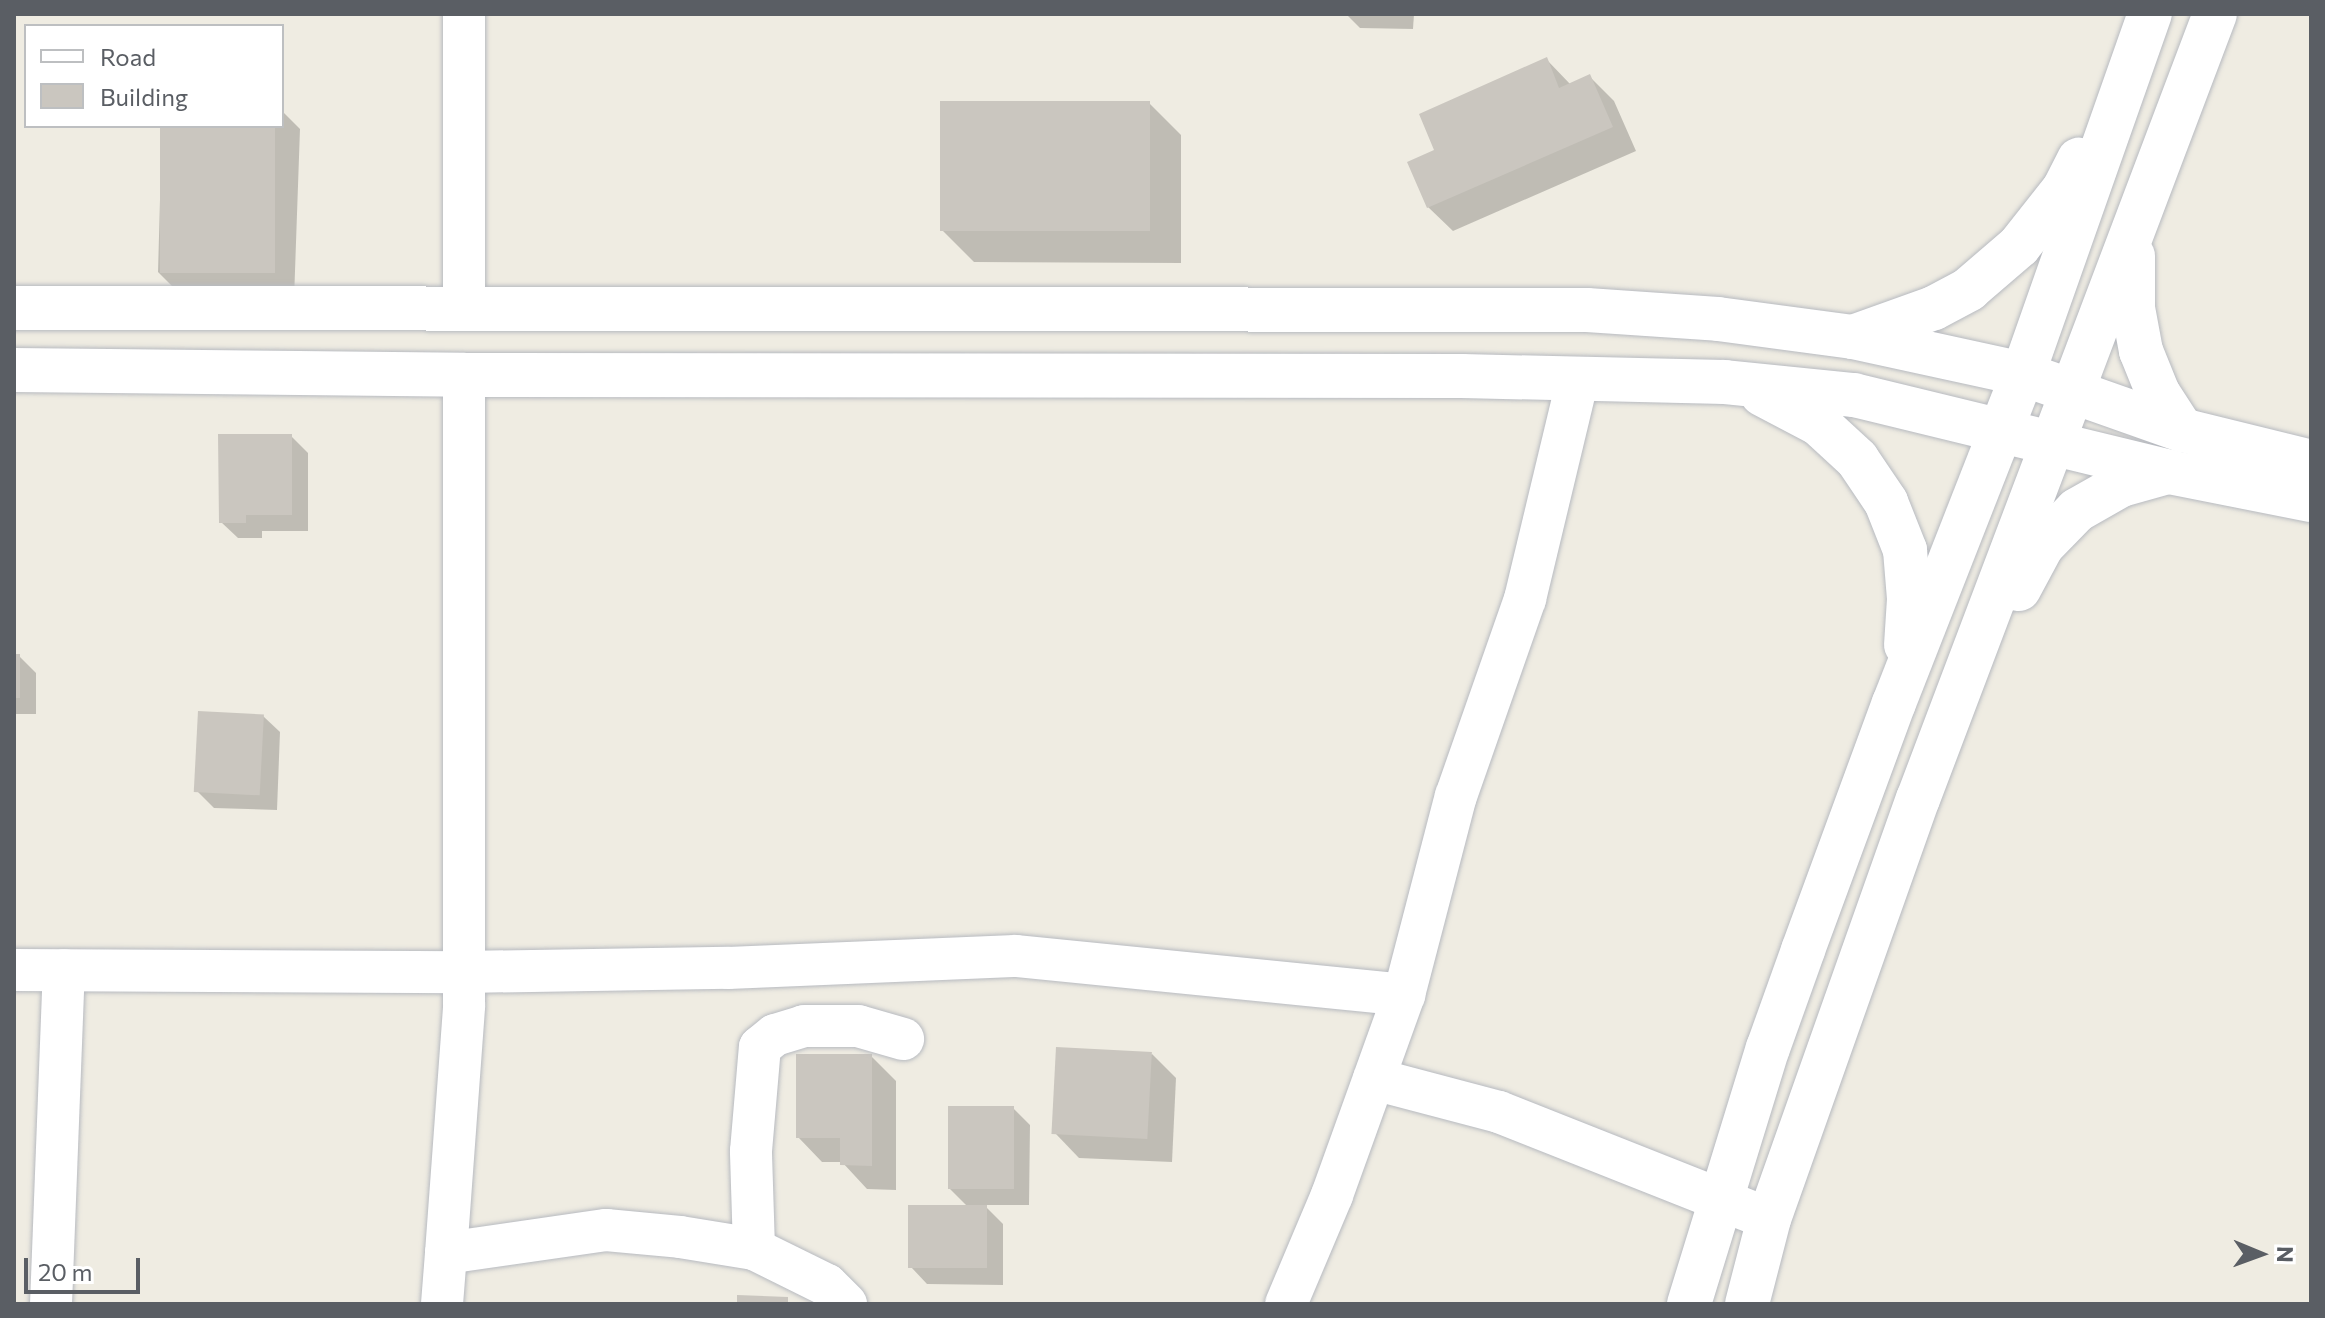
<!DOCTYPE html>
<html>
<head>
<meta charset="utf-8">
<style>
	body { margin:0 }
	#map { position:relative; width:2325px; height:1318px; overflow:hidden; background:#efece2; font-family:Commissioner,sans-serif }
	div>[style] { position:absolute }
	.shadow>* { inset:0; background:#0003 }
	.building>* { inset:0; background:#cac6bf; transform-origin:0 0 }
	.roads { filter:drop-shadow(0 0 2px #b7bac0) drop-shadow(0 0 2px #b7bac0) }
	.street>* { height:42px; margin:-21px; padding:0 21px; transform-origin:21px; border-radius:21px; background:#fff }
	.secondary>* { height:44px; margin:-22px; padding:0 22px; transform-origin:22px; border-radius:22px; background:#fff }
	span { translate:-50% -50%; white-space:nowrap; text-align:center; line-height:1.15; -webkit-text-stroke:7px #fff; paint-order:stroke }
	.frame { position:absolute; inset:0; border:16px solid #5a5e64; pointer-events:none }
	.legend { position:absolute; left:24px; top:24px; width:260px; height:104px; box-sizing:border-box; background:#fff; border:2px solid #bdbfc1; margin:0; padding:10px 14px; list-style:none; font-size:24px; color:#5a5e64 }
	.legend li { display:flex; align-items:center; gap:16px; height:40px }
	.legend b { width:40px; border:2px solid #bdbfc1 }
	.north { position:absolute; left:2221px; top:1214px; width:80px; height:80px; -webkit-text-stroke:6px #fff; paint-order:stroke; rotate:91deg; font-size:22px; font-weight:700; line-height:32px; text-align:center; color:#5a5e64 }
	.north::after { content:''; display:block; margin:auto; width:28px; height:36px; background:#5a5e64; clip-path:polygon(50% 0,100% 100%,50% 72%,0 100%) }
	.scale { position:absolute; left:24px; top:1258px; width:116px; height:36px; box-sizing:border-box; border:4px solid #5a5e64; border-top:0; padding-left:10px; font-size:24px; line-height:28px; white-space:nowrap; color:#5a5e64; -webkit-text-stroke:6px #fff; paint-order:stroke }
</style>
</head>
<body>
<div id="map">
	<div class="shadow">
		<div style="clip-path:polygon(1346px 14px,1414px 14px,1413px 29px,1360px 28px)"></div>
		<div style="clip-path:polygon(1547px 60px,1571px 85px,1590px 77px,1614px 101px,1636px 151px,1453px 231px,1428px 207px,1437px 151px)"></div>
		<div style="clip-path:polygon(1149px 103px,1181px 135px,1181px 263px,974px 262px,942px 230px)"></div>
		<div style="clip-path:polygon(282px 111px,300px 129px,294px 300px,183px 297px,158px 272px,162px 126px,282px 126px)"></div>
		<div style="clip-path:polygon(291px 436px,308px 453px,308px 531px,262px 531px,262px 538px,238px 538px,221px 522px)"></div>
		<div style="clip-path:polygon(14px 656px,19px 656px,36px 673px,36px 714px,14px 714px)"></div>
		<div style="clip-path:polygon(263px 716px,280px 732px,277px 810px,214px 808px,197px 791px)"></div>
		<div style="clip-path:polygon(1152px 1054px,1176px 1078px,1172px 1162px,1079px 1158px,1055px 1133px)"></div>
		<div style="clip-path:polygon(871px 1056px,896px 1081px,896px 1190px,867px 1189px,842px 1162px,822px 1162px,798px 1137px)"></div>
		<div style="clip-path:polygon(1013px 1108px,1030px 1125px,1029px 1205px,984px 1205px,1003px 1224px,1003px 1285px,927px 1284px,911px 1267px,968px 1207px,949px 1188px)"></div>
	</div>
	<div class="building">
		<div style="clip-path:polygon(1547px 57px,1559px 88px,1590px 74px,1613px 127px,1427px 208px,1407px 162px,1434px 150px,1419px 114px)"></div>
		<div style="left:940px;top:101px;width:210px;height:130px"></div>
		<div style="left:160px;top:126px;width:115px;height:147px"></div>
		<div style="clip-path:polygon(218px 434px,292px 434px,292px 515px,246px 515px,246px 523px,219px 523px)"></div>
		<div style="left:14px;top:654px;width:6px;height:44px"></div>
		<div style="left:198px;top:711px;width:66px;height:81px;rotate:3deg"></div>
		<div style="left:1056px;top:1047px;width:96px;height:87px;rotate:3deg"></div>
		<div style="clip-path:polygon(796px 1054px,872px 1054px,872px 1166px,840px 1165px,840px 1138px,796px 1138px)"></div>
		<div style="left:948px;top:1106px;width:66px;height:83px"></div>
		<div style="left:908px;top:1205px;width:79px;height:63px"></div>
		<div style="clip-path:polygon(737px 1295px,788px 1297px,788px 1304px,737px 1304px)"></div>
	</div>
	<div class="roads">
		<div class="street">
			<div style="left:464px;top:309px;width:295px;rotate:-90deg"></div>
			<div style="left:14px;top:970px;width:450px;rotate:0.3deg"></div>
			<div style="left:464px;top:972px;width:264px;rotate:-0.9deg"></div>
			<div style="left:728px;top:968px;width:288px;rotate:-2.4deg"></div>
			<div style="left:1016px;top:956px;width:390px;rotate:5.7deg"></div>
			<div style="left:1374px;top:1079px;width:129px;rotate:14.8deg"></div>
			<div style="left:1499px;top:1112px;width:290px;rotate:21.6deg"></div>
			<div style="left:754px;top:1249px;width:98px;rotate:-91.8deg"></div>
			<div style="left:751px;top:1151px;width:104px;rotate:-85.1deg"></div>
			<div style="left:760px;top:1047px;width:19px;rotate:-39deg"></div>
			<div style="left:775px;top:1035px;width:30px;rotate:-17deg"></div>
			<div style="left:804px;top:1026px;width:54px"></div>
			<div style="left:858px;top:1026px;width:47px;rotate:16.1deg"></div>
			<div style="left:446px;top:1253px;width:249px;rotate:-85.8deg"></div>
			<div style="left:464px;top:1005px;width:630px;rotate:-90deg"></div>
			<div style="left:51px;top:1304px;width:334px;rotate:-87.8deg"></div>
			<div style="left:442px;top:1304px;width:51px;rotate:-85.5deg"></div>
			<div style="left:446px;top:1253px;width:162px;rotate:-8.2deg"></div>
			<div style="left:606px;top:1230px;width:74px;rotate:5.4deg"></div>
			<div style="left:680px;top:1237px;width:75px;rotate:9.2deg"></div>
			<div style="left:754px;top:1249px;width:81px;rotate:26.3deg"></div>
			<div style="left:827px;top:1285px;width:27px;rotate:45deg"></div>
			<div style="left:1286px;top:1304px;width:118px;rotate:-67.1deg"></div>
			<div style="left:1332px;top:1195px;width:213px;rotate:-70.2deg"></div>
			<div style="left:1404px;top:995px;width:206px;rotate:-75.4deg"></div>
			<div style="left:1456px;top:796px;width:209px;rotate:-70.7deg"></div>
			<div style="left:1525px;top:599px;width:226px;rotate:-76.5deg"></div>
		</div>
		<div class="secondary">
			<div style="left:2133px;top:256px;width:52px;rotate:90deg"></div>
			<div style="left:2133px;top:308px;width:44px;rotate:79.5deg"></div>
			<div style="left:2141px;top:351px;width:45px;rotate:68deg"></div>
			<div style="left:2158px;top:393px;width:44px;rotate:57deg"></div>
			<div style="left:14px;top:308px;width:1573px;rotate:0.07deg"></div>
			<div style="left:1587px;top:310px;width:131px;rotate:3.9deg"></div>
			<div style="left:1718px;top:319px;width:136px;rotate:7.6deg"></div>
			<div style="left:1853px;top:337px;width:174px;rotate:12.3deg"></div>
			<div style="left:2023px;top:374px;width:169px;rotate:19.4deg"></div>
			<div style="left:2182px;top:430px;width:133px;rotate:13.9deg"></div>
			<div style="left:1853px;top:337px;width:86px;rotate:-19.7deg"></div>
			<div style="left:1934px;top:308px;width:40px;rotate:-28deg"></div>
			<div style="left:1969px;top:289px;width:66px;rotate:-40.7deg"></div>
			<div style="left:2019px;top:246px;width:73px;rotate:-51.7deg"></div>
			<div style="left:2064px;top:189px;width:33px;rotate:-63deg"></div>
			<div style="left:14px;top:370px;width:450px;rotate:0.6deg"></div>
			<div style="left:464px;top:375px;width:998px;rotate:0.06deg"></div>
			<div style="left:1462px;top:376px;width:263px;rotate:1.3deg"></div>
			<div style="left:1725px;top:382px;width:130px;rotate:5.8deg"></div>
			<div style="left:1854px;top:395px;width:324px;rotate:13.7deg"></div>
			<div style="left:2169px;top:472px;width:145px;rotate:11.2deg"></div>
			<div style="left:1762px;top:394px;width:64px;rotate:27.8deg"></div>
			<div style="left:1819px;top:424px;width:52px;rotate:42.6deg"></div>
			<div style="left:1857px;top:459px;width:52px;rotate:56deg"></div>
			<div style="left:1886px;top:502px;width:52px;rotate:68.4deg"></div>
			<div style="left:1905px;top:550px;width:49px;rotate:85.3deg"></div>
			<div style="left:1909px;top:599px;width:46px;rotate:93.7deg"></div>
			<div style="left:2019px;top:589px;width:49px;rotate:-61.9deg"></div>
			<div style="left:2042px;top:546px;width:50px;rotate:-45.8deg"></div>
			<div style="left:2077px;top:510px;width:51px;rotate:-29.6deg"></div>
			<div style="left:2121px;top:485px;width:49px;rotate:-15.5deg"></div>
			<div style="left:1689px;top:1304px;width:268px;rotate:-72.9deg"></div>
			<div style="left:1768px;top:1048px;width:104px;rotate:-70.3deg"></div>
			<div style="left:1803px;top:950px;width:263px;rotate:-69.8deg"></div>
			<div style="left:1894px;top:703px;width:353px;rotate:-68.6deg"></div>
			<div style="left:2023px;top:374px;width:382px;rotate:-70.6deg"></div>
			<div style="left:1747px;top:1304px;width:88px;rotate:-75.5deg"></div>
			<div style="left:1769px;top:1219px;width:446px;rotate:-70.5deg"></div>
			<div style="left:1918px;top:799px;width:839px;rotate:-69.28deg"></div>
		</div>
	</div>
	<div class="frame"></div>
	<ul class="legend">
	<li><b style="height:10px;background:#fff"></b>Road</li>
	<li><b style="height:22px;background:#cac6bf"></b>Building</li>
	</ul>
	<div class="north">N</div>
	<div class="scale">20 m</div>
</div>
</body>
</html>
